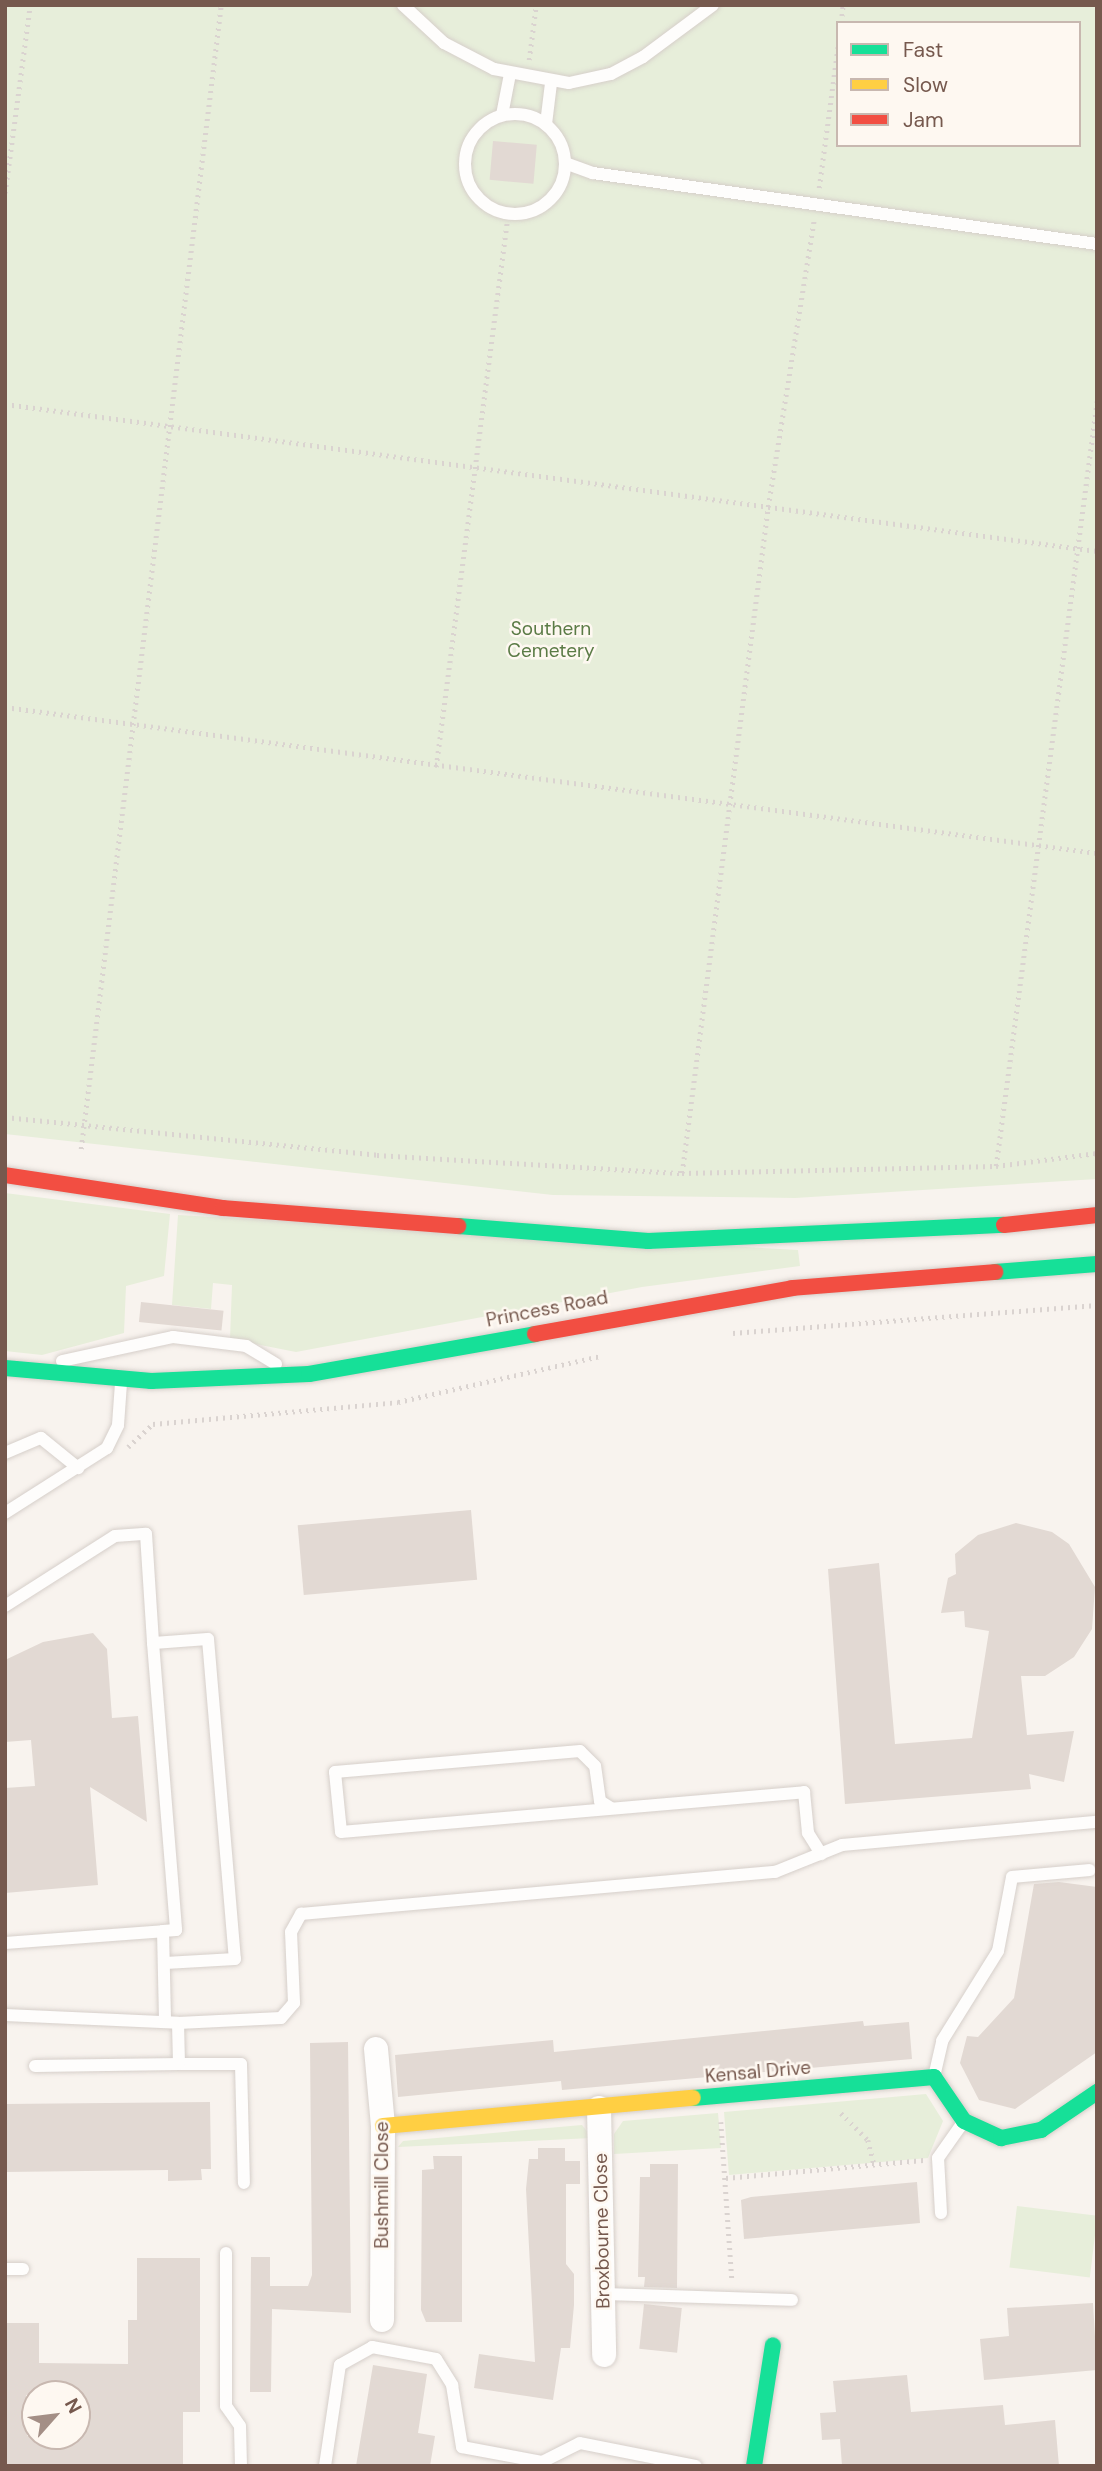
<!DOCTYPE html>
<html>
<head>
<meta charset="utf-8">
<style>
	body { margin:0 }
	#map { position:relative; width:1102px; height:2471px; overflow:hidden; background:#f8f3ee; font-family:"DM Sans",sans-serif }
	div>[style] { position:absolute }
	.green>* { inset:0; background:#e7eeda; transform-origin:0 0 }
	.building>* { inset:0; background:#e2d9d3; transform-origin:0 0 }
	.path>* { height:4.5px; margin-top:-2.25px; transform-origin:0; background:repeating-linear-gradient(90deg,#dad3d0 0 2px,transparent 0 7px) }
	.roads { filter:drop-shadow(0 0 2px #d6cfca) drop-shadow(0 0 2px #d6cfca) }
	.lane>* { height:12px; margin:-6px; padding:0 6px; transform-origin:6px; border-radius:6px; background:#fefdfc }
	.lane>.ring { margin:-6px; padding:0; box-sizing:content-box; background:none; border:12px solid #fefdfc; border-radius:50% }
	.street>* { height:24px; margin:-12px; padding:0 12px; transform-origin:12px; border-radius:12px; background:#fefdfc }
	.fast>* { height:16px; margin:-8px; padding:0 8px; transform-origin:8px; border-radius:8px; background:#16e098 }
	.slow>* { height:16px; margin:-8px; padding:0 8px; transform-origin:8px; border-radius:8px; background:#ffcf43 }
	.jam>* { height:16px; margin:-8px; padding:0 8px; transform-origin:8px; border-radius:8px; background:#f24e42 }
	span { translate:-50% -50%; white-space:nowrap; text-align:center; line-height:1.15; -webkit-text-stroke:5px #fef8f1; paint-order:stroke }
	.park-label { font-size:19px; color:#5b7b46 }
	.street-label { font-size:19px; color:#76594e }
	.frame { position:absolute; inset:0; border:7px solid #76594e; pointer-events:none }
	.legend { position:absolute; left:836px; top:21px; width:245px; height:126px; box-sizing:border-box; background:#fef8f1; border:2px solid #c8b8b0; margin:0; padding:9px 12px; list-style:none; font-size:21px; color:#76594e }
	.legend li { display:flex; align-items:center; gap:14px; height:35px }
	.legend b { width:35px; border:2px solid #c8b8b0 }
	.north { position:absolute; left:21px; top:2380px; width:70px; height:70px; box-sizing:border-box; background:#fef8f1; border:2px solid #c8b8b0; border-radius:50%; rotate:62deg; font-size:19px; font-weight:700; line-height:28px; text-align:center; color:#76594e }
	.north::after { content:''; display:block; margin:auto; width:24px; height:32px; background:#a48f86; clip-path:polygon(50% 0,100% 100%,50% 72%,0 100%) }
</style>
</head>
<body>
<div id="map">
	<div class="green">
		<div style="clip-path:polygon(evenodd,5px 5px,1097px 5px,1097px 1179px,795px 1198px,553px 1195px,5px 1134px,5px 5px,838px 23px,1079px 23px,1079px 145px,838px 145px,838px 23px)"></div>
		<div style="clip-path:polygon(5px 1193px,170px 1214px,164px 1276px,126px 1286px,124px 1333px,42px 1355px,5px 1351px)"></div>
		<div style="clip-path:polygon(178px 1215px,798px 1250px,800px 1266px,642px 1287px,296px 1352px,230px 1339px,232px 1285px,213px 1283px,211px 1309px,172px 1305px)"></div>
		<div style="clip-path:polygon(926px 2094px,943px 2121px,928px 2158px,729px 2175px,724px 2112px)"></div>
		<div style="clip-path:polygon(718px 2113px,721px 2148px,614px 2154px,614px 2134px,623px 2121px)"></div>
		<div style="clip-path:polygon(582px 2125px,592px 2138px,398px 2147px,403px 2141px)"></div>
		<div style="left:1017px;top:2206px;width:81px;height:62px;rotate:7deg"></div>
	</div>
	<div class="building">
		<div style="left:493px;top:141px;width:44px;height:39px;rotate:5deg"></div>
		<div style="left:141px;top:1302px;width:83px;height:20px;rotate:6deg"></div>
		<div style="left:471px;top:1510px;width:70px;height:174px;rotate:85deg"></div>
		<div style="clip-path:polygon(1016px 1523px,1052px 1532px,1069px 1544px,1095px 1587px,1092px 1629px,1074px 1657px,1045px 1676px,1021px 1676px,1027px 1735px,1074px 1731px,1064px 1782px,1029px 1774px,1031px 1789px,845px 1804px,828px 1569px,879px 1563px,895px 1744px,972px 1738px,989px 1631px,965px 1627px,964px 1611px,941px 1613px,948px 1578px,956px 1574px,955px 1554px,978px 1535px)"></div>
		<div style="clip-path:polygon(93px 1633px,107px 1649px,112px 1718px,138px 1716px,147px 1822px,90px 1787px,98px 1885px,5px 1893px,5px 1788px,35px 1786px,31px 1740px,5px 1742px,5px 1660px,43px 1642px)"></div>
		<div style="clip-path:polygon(1059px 1882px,1097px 1887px,1097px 2052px,1015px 2109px,979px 2100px,960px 2063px,967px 2036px,978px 2037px,1014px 1998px,1034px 1884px)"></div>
		<div style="clip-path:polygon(863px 2021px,864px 2026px,909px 2022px,912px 2059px,562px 2090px,561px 2081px,398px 2097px,395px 2055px,553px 2040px,554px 2052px)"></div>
		<div style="clip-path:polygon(348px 2042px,351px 2313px,272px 2309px,271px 2392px,250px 2392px,251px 2257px,270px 2257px,270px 2286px,308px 2286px,312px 2275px,310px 2043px)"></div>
		<div style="clip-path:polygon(210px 2102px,211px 2169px,201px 2169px,202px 2180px,168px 2181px,168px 2170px,5px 2172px,5px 2104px)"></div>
		<div style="clip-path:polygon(538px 2148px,565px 2148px,565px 2161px,580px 2161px,580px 2184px,566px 2184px,566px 2264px,574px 2274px,574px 2305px,570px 2348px,561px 2348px,553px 2400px,474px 2388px,479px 2354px,535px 2362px,526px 2189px,529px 2159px,538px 2159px)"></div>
		<div style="clip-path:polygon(433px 2156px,462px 2156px,462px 2322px,426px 2322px,421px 2310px,422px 2170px,434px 2169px)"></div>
		<div style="clip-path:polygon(650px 2164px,678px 2164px,677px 2288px,644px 2287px,645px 2277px,638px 2277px,640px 2177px,650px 2177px)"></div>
		<div style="clip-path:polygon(917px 2182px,920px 2223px,744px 2239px,741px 2200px,751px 2197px)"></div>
		<div style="clip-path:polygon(evenodd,137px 2258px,200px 2258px,200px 2412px,183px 2412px,183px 2466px,5px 2466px,5px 2323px,39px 2323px,39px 2363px,128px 2364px,128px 2320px,137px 2320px,137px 2258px,35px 2394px,77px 2394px,77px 2436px,27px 2436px,26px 2395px,35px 2394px)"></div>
		<div style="clip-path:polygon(1093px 2303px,1097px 2370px,984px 2380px,980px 2339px,1009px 2336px,1007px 2308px)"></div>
		<div style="left:644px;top:2304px;width:38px;height:45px;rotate:6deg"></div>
		<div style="clip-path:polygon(373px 2365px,427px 2374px,418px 2433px,435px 2436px,430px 2466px,356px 2466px)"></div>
		<div style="clip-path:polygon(907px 2375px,911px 2412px,1003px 2405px,1005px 2425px,1055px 2420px,1059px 2466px,842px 2466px,840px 2439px,822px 2440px,820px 2413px,836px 2412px,833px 2381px)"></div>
	</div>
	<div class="path">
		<div style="left:841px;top:23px;width:18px;rotate:-84deg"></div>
		<div style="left:529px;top:60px;width:55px;rotate:-82.7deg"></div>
		<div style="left:819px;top:188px;width:144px;rotate:-82.4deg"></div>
		<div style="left:5px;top:193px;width:190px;rotate:-82.4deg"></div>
		<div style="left:5px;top:404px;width:1102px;rotate:7.67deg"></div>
		<div style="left:5px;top:707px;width:1102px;rotate:7.62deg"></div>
		<div style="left:436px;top:767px;width:558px;rotate:-82.58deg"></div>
		<div style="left:5px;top:1117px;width:374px;rotate:5.8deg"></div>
		<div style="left:377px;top:1155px;width:306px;rotate:3.4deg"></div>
		<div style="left:682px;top:1173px;width:314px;rotate:-1.3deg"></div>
		<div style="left:996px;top:1166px;width:102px;rotate:-7.3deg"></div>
		<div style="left:81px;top:1149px;width:1153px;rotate:-83.02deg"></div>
		<div style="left:996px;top:1166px;width:772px;rotate:-82.48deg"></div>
		<div style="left:682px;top:1173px;width:672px;rotate:-82.64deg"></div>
		<div style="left:768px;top:507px;width:290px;rotate:-80.9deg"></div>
		<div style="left:733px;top:1333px;width:365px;rotate:-4.4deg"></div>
		<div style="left:128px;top:1447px;width:34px;rotate:-43deg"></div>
		<div style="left:153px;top:1424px;width:246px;rotate:-5.1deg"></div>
		<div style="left:398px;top:1402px;width:208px;rotate:-12.8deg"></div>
		<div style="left:841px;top:2113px;width:38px;rotate:45deg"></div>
		<div style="left:868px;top:2140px;width:25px;rotate:76deg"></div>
		<div style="left:721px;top:2122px;width:159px;rotate:86deg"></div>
		<div style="left:726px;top:2178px;width:198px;rotate:-5.2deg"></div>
	</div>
	<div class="roads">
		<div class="lane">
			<div style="left:403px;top:5px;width:56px;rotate:42.8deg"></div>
			<div style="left:444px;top:43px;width:56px;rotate:27.5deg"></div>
			<div style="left:494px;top:69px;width:76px;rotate:10.6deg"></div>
			<div style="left:569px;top:83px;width:43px;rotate:-12.1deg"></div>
			<div style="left:611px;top:74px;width:36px;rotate:-28deg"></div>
			<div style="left:643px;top:57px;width:87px;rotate:-36.6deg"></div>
			<div class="ring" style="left:465px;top:114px;width:88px;height:88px"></div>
			<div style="left:502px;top:115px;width:42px;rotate:-79deg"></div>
			<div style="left:546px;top:124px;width:41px;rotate:-83deg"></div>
			<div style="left:565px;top:163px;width:30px;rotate:20deg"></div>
			<div style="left:593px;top:173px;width:509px;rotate:8.02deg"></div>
			<div style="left:62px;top:1361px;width:114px;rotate:-12.2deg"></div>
			<div style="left:173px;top:1337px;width:74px;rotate:7deg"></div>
			<div style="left:246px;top:1346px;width:35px;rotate:31deg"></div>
			<div style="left:5px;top:1453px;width:39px;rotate:-23deg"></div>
			<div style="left:41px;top:1438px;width:48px;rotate:39deg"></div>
			<div style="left:5px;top:1513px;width:121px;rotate:-32.5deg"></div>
			<div style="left:107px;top:1448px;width:25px;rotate:-64deg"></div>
			<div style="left:118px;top:1425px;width:42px;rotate:-85.9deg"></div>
			<div style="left:5px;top:1606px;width:130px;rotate:-32.5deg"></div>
			<div style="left:115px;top:1536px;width:31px;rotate:-4deg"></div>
			<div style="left:146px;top:1534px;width:109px;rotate:86.3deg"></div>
			<div style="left:153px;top:1643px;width:55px;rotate:-4.2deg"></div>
			<div style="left:208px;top:1639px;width:321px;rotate:85.2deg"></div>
			<div style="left:235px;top:1959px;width:70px;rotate:176.7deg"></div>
			<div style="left:153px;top:1643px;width:288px;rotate:85.4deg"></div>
			<div style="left:176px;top:1930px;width:13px;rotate:176deg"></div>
			<div style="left:611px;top:1808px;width:13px;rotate:-148deg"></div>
			<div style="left:600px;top:1801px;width:35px;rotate:-98deg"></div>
			<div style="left:595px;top:1766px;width:21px;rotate:-135deg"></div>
			<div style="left:580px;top:1751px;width:246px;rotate:175.1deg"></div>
			<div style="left:335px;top:1772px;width:60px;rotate:84.3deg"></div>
			<div style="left:341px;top:1832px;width:465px;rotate:-4.9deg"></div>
			<div style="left:804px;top:1792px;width:41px;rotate:84.4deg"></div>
			<div style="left:808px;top:1833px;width:25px;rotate:58deg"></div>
			<div style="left:5px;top:1943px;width:158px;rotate:-4.3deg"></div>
			<div style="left:163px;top:1931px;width:91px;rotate:88.7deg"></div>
			<div style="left:5px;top:2015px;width:173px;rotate:2.6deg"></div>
			<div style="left:178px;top:2023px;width:103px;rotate:-2.8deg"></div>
			<div style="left:281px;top:2018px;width:20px;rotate:-49deg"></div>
			<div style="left:294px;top:2003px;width:71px;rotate:-92.4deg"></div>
			<div style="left:291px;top:1932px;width:21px;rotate:-61deg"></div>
			<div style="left:301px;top:1914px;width:476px;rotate:-5.1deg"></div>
			<div style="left:775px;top:1872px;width:72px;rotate:-21.9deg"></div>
			<div style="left:842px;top:1845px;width:256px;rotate:-5.2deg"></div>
			<div style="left:179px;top:2064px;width:62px"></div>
			<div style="left:241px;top:2064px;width:119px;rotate:88.6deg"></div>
			<div style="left:35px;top:2066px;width:144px;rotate:-0.8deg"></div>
			<div style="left:179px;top:2064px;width:41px;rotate:-91.4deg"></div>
			<div style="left:934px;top:2077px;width:37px;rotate:-77deg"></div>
			<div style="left:942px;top:2041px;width:106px;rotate:-58.1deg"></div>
			<div style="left:998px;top:1951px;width:75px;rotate:-79.3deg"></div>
			<div style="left:1012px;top:1877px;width:78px;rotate:-5.1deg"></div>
			<div style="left:941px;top:2213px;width:55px;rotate:-93.1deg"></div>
			<div style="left:938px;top:2158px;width:45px;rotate:-54.9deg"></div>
			<div style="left:226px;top:2253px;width:153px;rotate:90deg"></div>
			<div style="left:226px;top:2406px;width:24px;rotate:55deg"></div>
			<div style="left:240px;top:2426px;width:40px;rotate:88.6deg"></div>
			<div style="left:5px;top:2269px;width:18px"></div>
			<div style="left:603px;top:2294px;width:189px;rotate:1.8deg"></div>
			<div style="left:325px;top:2466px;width:102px;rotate:-81.6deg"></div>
			<div style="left:340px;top:2365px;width:37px;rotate:-29deg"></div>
			<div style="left:372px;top:2347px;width:65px;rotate:10.6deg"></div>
			<div style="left:436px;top:2359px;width:31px;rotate:58deg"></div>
			<div style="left:452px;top:2385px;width:63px;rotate:80.8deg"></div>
			<div style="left:462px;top:2447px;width:81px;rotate:10.6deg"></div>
			<div style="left:542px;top:2462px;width:42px;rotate:-26.6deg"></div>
			<div style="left:580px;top:2443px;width:118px;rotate:11.2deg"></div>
		</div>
		<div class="street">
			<div style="left:376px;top:2049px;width:77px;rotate:84.8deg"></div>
			<div style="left:383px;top:2126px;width:194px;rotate:90.3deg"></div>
			<div style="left:599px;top:2108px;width:247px;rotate:88.8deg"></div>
		</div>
		<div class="fast">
			<div style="left:458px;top:1226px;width:191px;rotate:4.5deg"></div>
			<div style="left:648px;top:1241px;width:356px;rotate:-2.6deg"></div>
			<div style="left:995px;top:1272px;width:102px;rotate:-4.5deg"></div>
			<div style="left:5px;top:1368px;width:147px;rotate:5.1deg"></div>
			<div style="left:151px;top:1381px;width:158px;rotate:-2.5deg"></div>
			<div style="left:309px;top:1374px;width:230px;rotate:-10deg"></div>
			<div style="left:693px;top:2098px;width:242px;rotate:-5deg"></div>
			<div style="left:934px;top:2077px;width:53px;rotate:55.7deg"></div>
			<div style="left:964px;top:2121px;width:41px;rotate:24.7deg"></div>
			<div style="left:1001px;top:2138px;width:41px;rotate:-11.3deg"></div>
			<div style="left:1041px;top:2130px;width:68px;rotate:-34.2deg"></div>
			<div style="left:754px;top:2466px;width:122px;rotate:-81.1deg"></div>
		</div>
		<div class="slow">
			<div style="left:383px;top:2126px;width:311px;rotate:-5.2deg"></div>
		</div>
		<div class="jam">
			<div style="left:5px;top:1175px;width:220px;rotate:8.6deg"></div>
			<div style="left:223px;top:1208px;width:236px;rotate:4.4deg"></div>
			<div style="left:1004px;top:1225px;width:94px;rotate:-6.1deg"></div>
			<div style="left:535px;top:1334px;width:261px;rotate:-10.1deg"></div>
			<div style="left:792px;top:1288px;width:204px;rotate:-4.5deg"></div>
		</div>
	</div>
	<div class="park-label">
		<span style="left:551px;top:640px">Southern<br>Cemetery</span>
	</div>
	<div class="street-label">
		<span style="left:547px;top:1309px;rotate:-11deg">Princess Road</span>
		<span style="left:758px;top:2072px;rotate:-5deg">Kensal Drive</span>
		<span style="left:382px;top:2185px;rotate:-90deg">Bushmill Close</span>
		<span style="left:602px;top:2231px;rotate:-91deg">Broxbourne Close</span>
	</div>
	<div class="frame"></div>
	<ul class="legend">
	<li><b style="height:9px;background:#16e098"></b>Fast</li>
	<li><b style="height:9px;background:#ffcf43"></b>Slow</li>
	<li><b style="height:9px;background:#f24e42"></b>Jam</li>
	</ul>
	<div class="north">N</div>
</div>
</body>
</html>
